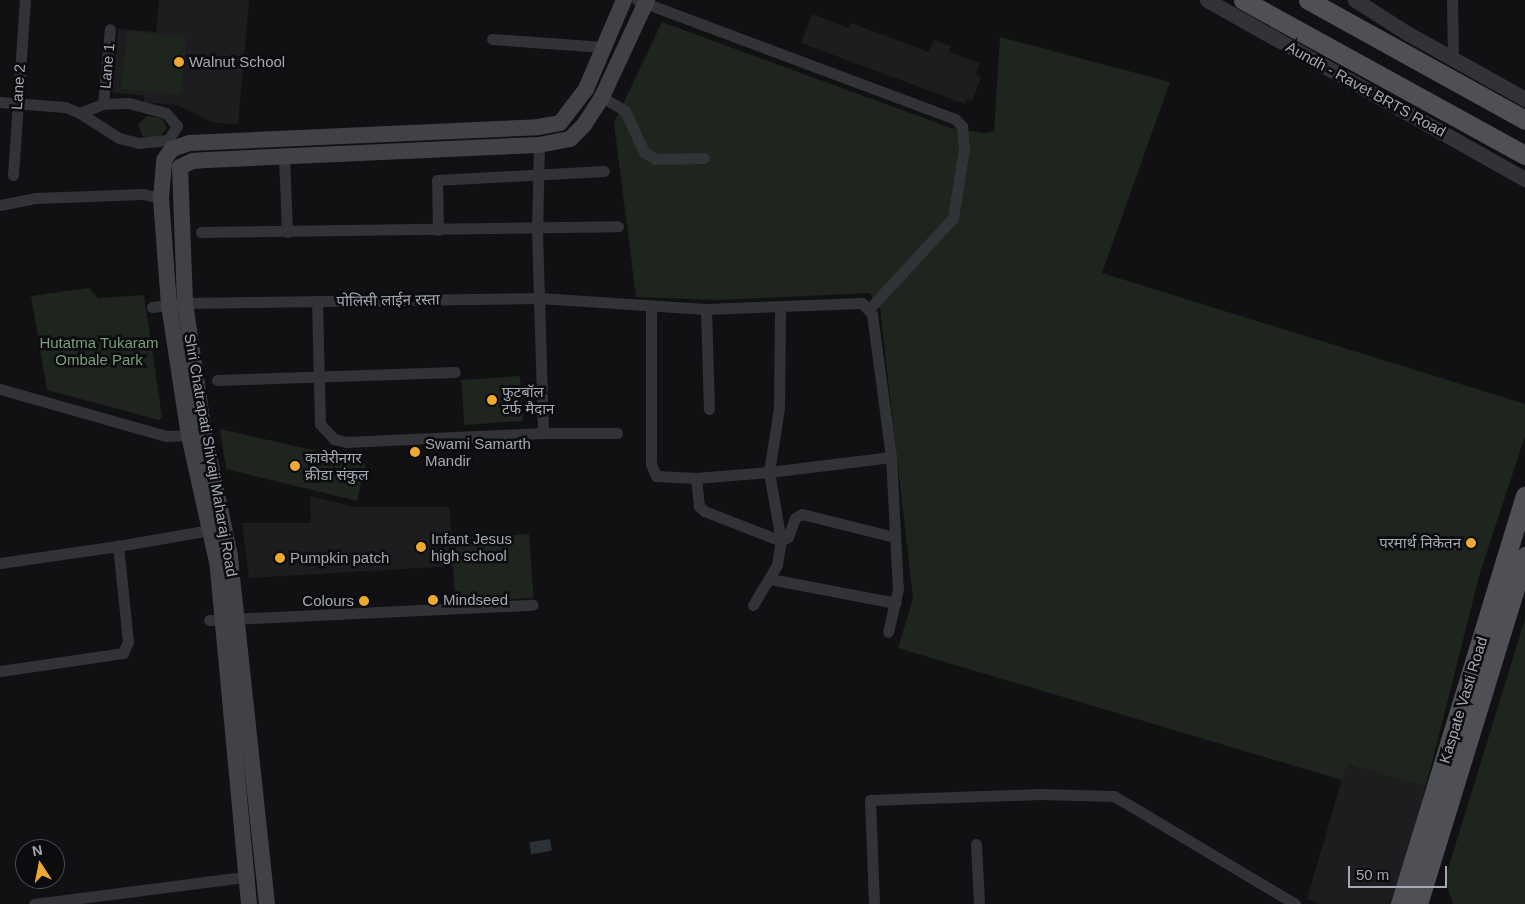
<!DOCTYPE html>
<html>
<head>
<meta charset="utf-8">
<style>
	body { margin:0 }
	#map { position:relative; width:1525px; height:904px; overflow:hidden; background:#111113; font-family:Arial,"Noto Sans Devanagari",sans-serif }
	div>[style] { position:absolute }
	.built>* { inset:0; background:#1d1d20 }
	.green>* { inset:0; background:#1d251e; transform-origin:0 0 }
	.water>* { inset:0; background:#2a3238; transform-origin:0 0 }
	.minor>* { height:11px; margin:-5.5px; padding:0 5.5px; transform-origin:5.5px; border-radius:5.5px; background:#323337 }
	.tertiary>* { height:15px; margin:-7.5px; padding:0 7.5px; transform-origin:7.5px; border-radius:7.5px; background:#323337 }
	.secondary>* { height:16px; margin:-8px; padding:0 8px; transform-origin:8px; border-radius:8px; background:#404247 }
	.primary>* { height:19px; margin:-9.5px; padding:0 9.5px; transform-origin:9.5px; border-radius:9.5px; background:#4e5056 }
	.dots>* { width:14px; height:14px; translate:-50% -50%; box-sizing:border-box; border:2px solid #0c0c0e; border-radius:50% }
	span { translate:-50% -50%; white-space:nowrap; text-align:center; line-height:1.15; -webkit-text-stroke:5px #0c0c0e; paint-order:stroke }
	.poi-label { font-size:15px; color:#a3a8b3 }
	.left { translate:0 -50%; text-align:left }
	.right { translate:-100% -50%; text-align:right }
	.street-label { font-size:15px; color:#a3a8b3 }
	.park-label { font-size:15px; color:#7a9e7b }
	.north { position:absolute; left:15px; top:839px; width:50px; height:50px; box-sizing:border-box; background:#0c0c0e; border:1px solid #484a50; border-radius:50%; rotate:349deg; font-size:14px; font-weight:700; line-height:20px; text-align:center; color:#a3a8b3 }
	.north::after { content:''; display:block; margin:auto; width:18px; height:22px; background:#eea92e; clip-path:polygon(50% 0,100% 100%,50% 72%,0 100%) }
	.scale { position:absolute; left:1348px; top:866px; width:99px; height:22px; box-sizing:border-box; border:2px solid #a3a8b3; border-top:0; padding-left:6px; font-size:15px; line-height:18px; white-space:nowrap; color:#a3a8b3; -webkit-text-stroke:4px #0c0c0e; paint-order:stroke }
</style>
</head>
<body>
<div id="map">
	<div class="built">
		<div style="clip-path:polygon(159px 0,249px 0,238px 125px,212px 122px,177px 105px,144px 102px,144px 96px,111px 92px,118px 29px,156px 32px)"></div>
		<div style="clip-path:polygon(812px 14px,848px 28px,851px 23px,929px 52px,934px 40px,951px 46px,949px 52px,980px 63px,976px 73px,981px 78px,972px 101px,967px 99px,965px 104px,801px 43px)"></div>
		<div style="clip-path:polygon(310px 496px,355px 507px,449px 507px,452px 538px,529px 534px,533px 598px,456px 602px,453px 566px,249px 578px,242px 523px,311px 523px)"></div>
		<div style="clip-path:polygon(1346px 765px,1426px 786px,1392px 904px,1321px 904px,1307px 899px)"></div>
	</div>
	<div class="green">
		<div style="clip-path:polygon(662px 22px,951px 128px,985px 133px,994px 131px,1000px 37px,1170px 82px,1102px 273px,1525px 404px,1525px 436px,1480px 573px,1426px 786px,1347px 765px,1342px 780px,898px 648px,913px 598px,880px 309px,870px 293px,719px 300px,636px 297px,614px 123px)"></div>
		<div style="left:127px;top:31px;width:60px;height:58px;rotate:6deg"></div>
		<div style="clip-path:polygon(147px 116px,162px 118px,167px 128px,159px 138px,143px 137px,138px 125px)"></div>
		<div style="clip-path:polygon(89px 288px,98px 298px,144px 295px,162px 417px,159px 420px,47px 390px,31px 296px)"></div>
		<div style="left:520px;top:376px;width:45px;height:59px;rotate:86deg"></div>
		<div style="clip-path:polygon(220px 429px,366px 462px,357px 501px,226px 469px)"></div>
		<div style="left:529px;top:534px;width:64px;height:78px;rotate:86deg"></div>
		<div style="clip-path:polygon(1525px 619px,1525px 904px,1453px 904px,1445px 879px)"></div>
	</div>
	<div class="water">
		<div style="left:550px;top:839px;width:12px;height:21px;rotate:81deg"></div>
	</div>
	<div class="minor">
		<div style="left:637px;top:0;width:340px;rotate:20.5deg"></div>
		<div style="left:955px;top:119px;width:10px;rotate:45deg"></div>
		<div style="left:962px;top:126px;width:22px;rotate:85deg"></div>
		<div style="left:964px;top:148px;width:71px;rotate:98.9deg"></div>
		<div style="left:953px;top:218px;width:122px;rotate:132.7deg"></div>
		<div style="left:1452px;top:0;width:59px;rotate:89deg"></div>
		<div style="left:492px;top:39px;width:112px;rotate:4.1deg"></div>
		<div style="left:602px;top:97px;width:27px;rotate:31deg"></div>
		<div style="left:625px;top:111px;width:45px;rotate:65.1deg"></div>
		<div style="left:644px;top:152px;width:13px;rotate:32deg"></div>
		<div style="left:655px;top:159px;width:49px;rotate:-1.2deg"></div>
		<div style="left:0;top:102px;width:65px;rotate:4.4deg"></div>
		<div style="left:65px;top:107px;width:16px;rotate:22deg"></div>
		<div style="left:80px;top:113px;width:46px;rotate:32.7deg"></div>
		<div style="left:119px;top:138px;width:21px;rotate:14deg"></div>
		<div style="left:139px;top:143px;width:29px;rotate:-6deg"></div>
		<div style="left:168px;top:140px;width:17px;rotate:-57deg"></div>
		<div style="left:177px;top:126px;width:17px;rotate:-130deg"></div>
		<div style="left:166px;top:113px;width:39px;rotate:-165deg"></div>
		<div style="left:128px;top:103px;width:25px;rotate:178deg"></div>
		<div style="left:103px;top:104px;width:25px;rotate:159deg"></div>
		<div style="left:103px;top:104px;width:75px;rotate:-84.7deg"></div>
		<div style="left:539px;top:145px;width:85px;rotate:91.3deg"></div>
		<div style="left:537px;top:230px;width:203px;rotate:88.3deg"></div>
		<div style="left:284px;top:156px;width:76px;rotate:87.7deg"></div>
		<div style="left:13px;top:175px;width:175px;rotate:-86.1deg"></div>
		<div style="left:0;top:205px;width:37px;rotate:-11deg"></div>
		<div style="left:36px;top:198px;width:107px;rotate:-2.1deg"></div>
		<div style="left:143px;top:194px;width:18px;rotate:13deg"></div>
		<div style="left:438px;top:230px;width:50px;rotate:-91.1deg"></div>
		<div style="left:437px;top:180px;width:167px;rotate:-3.1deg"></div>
		<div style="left:201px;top:232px;width:417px;rotate:-0.8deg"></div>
		<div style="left:317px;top:301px;width:123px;rotate:88.6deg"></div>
		<div style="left:320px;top:424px;width:21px;rotate:47deg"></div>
		<div style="left:334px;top:439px;width:12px;rotate:14deg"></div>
		<div style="left:346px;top:442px;width:197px;rotate:-2.6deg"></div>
		<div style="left:543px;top:433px;width:74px"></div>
		<div style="left:152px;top:307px;width:33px;rotate:-7deg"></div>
		<div style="left:185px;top:303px;width:354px;rotate:-0.8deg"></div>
		<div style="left:539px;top:298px;width:167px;rotate:3.8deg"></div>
		<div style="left:706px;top:309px;width:156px;rotate:-2.2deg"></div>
		<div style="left:862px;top:303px;width:15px;rotate:48deg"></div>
		<div style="left:872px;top:314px;width:144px;rotate:82.4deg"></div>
		<div style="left:891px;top:457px;width:132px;rotate:87deg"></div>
		<div style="left:898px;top:589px;width:44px;rotate:103.1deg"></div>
		<div style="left:651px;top:307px;width:157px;rotate:90deg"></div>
		<div style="left:651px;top:464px;width:13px;rotate:67deg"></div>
		<div style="left:656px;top:476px;width:40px;rotate:2.9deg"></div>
		<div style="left:696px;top:478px;width:73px;rotate:-4.7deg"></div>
		<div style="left:769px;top:472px;width:123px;rotate:-7deg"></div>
		<div style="left:706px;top:309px;width:100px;rotate:88.3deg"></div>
		<div style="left:217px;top:380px;width:238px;rotate:-1.9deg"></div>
		<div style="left:0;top:389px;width:173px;rotate:15.8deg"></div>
		<div style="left:166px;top:436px;width:28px;rotate:-2deg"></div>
		<div style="left:696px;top:478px;width:28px;rotate:84deg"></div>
		<div style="left:699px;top:506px;width:7px;rotate:45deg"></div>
		<div style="left:704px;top:511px;width:83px;rotate:21.3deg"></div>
		<div style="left:781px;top:541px;width:8px;rotate:-30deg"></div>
		<div style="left:788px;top:537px;width:20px;rotate:-70deg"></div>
		<div style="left:795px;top:518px;width:8px;rotate:-30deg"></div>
		<div style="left:802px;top:514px;width:95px;rotate:14deg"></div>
		<div style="left:0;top:563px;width:119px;rotate:-8.2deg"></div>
		<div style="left:770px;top:579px;width:128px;rotate:10.8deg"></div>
		<div style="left:753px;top:605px;width:47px;rotate:-59deg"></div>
		<div style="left:777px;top:565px;width:24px;rotate:-81deg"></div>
		<div style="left:781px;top:541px;width:70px;rotate:-99.9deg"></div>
		<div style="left:769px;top:472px;width:65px;rotate:-81.1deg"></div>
		<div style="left:779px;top:408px;width:101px;rotate:-89.4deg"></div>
		<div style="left:209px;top:620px;width:324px;rotate:-2.7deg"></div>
		<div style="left:0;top:671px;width:124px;rotate:-8.3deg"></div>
		<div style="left:123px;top:653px;width:12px;rotate:-66deg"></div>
		<div style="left:128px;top:642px;width:97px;rotate:-95.9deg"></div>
		<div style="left:118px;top:546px;width:93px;rotate:-9.9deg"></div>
		<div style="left:976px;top:844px;width:60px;rotate:87.1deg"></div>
		<div style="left:34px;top:904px;width:214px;rotate:-7.3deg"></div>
		<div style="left:874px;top:904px;width:104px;rotate:-92.2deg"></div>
		<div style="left:870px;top:800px;width:170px;rotate:-2deg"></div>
		<div style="left:1040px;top:794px;width:74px;rotate:1.5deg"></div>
		<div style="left:1114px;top:796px;width:211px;rotate:30.8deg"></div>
	</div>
	<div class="tertiary">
		<div style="left:1207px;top:0;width:365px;rotate:29.4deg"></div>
		<div style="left:1355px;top:0;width:62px;rotate:32.4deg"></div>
		<div style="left:1407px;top:33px;width:135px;rotate:29.2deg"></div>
	</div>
	<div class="secondary">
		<div style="left:249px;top:904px;width:343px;rotate:-95.3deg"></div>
		<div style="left:217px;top:562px;width:129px;rotate:-102.5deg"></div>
		<div style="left:189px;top:436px;width:133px;rotate:-98.7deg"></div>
		<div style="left:169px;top:305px;width:107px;rotate:-94.3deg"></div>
		<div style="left:161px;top:198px;width:38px;rotate:-85deg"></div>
		<div style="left:164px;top:160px;width:14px;rotate:-54deg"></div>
		<div style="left:172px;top:149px;width:18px;rotate:-19deg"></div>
		<div style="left:189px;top:143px;width:349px;rotate:-2.6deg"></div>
		<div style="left:538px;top:127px;width:22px;rotate:-10deg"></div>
		<div style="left:560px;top:123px;width:43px;rotate:-52.6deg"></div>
		<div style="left:586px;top:89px;width:97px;rotate:-66.9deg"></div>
		<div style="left:267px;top:904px;width:350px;rotate:-96.1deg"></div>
		<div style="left:230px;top:556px;width:126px;rotate:-101.9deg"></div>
		<div style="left:204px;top:433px;width:131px;rotate:-98.3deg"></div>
		<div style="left:185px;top:303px;width:136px;rotate:-92.1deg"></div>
		<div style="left:180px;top:167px;width:14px;rotate:-25deg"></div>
		<div style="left:193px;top:161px;width:14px;rotate:-4deg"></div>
		<div style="left:207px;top:160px;width:332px;rotate:-2.6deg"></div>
		<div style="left:539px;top:145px;width:32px;rotate:-11deg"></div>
		<div style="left:570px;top:139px;width:20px;rotate:-45deg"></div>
		<div style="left:584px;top:125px;width:33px;rotate:-57deg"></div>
		<div style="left:602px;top:97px;width:107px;rotate:-65.1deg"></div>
	</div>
	<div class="primary">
		<div style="left:1243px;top:0;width:322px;rotate:28.8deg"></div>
		<div style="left:1308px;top:0;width:248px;rotate:28.9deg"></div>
		<div style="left:1400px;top:904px;width:427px;rotate:-73deg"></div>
		<div style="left:1418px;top:904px;width:364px;rotate:-72.9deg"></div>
	</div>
	<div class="dots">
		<div style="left:179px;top:62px;background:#eea92e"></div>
		<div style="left:492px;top:400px;background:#eea92e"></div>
		<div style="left:415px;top:452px;background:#eea92e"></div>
		<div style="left:295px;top:466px;background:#eea92e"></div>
		<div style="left:1471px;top:543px;background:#eea92e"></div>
		<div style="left:421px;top:547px;background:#eea92e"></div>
		<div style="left:280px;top:558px;background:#eea92e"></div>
		<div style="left:433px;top:600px;background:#eea92e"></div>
		<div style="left:364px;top:601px;background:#eea92e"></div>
	</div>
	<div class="poi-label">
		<span class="left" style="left:189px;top:62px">Walnut School</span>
		<span class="left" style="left:502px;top:400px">फुटबॉल<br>टर्फ मैदान</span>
		<span class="left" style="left:425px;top:452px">Swami Samarth<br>Mandir</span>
		<span class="left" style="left:305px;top:466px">कावेरीनगर<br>क्रीडा संकुल</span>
		<span class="left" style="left:431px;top:547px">Infant Jesus<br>high school</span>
		<span class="right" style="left:1461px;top:543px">परमार्थ निकेतन</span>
		<span class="left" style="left:290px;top:558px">Pumpkin patch</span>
		<span class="left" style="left:443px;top:600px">Mindseed</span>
		<span class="right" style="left:354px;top:601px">Colours</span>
	</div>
	<div class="street-label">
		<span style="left:107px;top:66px;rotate:-85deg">Lane 1</span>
		<span style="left:18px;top:87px;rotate:-86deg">Lane 2</span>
		<span style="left:1366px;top:89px;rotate:29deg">Aundh - Ravet BRTS Road</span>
		<span style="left:388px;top:300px;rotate:-1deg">पोलिसी लाईन रस्ता</span>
		<span style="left:211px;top:455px;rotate:80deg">Shri Chatrapati Shivaji Maharaj Road</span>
		<span style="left:1463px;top:700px;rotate:-73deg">Kaspate Vasti Road</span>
	</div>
	<div class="park-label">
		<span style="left:99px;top:351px">Hutatma Tukaram<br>Ombale Park</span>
	</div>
	<div class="north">N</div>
	<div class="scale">50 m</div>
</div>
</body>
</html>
